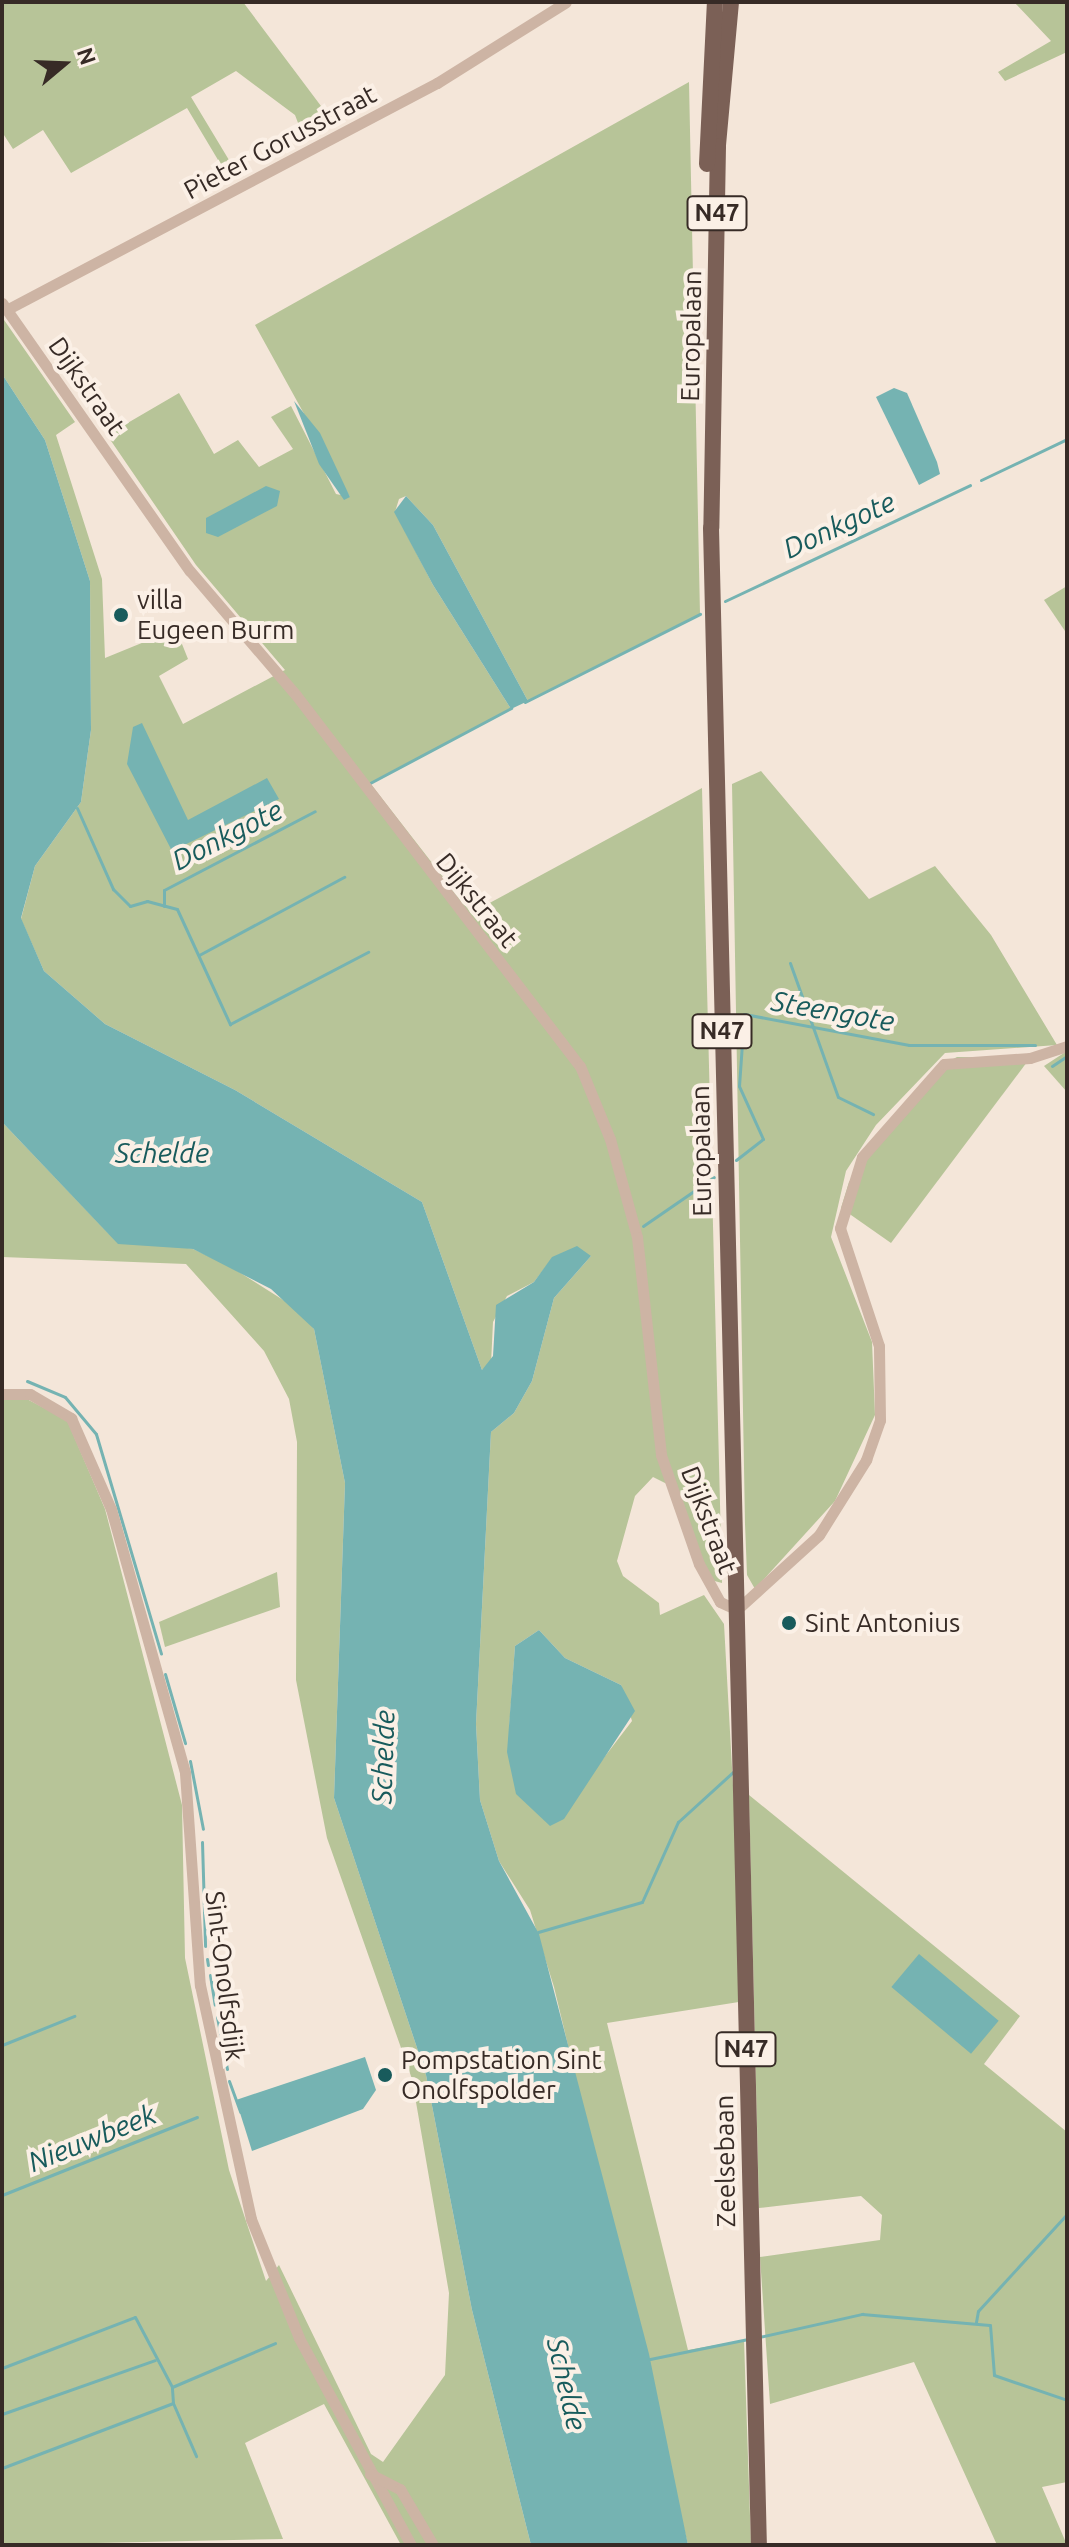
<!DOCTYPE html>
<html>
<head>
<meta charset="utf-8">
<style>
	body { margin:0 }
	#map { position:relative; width:1069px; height:2547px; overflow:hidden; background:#f4e6d9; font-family:Ubuntu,sans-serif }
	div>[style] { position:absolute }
	.green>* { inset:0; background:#b7c498 }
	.water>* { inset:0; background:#75b3b2; transform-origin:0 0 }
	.stream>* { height:3px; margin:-1.5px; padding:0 1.5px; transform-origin:1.5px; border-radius:1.5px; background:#75b3b2 }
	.street>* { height:11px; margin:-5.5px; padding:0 5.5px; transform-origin:5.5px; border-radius:5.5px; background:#cdb4a4 }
	.primary>* { height:16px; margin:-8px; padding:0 8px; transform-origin:8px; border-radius:8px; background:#7b6056 }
	.dots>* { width:22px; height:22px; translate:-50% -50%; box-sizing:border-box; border:4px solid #fbf0e6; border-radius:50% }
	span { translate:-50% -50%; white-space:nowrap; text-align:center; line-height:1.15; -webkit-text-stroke:8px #fbf0e6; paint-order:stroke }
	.shield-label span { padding:2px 6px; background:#fbf0e6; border:2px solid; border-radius:6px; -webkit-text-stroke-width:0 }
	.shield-label { font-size:24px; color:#372b26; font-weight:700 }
	.street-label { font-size:26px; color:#372b26 }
	.poi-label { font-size:26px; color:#372b26 }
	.left { translate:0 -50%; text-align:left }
	.water-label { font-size:28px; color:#185b5c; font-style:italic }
	.frame { position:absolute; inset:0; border:4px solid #372b26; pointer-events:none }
	.north { position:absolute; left:24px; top:24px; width:80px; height:80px; -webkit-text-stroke:6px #fbf0e6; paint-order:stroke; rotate:71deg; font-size:22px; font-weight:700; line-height:32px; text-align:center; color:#372b26 }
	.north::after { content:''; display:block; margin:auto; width:28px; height:36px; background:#372b26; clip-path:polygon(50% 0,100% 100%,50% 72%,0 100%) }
</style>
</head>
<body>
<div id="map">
	<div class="green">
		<div style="clip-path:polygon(2px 2px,243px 2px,330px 118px,303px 136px,295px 115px,236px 71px,191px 97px,235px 170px,227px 175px,187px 108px,71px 173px,43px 130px,13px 149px,2px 132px)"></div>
		<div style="clip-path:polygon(1014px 2px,1067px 2px,1067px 52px,1005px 81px,998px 72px,1051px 41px)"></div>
		<div style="clip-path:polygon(evenodd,689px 82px,700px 614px,528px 701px,433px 525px,406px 496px,399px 499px,395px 512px,433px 585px,511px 709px,370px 783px,471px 913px,702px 788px,722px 1583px,707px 1579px,669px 1485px,653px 1477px,635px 1496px,617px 1561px,623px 1576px,659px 1603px,660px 1615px,704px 1595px,724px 1624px,745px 2001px,607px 2023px,688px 2350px,744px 2340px,751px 2545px,688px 2545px,554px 1987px,530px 1910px,499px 1861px,480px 1800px,476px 1724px,491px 1432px,514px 1413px,532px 1381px,554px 1298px,591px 1256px,553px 1257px,534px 1282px,507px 1296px,493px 1322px,491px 1364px,482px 1370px,422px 1202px,235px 1090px,105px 1024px,44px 971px,21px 919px,35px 866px,81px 802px,91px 730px,90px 581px,45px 440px,2px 374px,2px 317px,75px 422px,56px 435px,102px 579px,105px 658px,176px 629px,188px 659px,159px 676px,183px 724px,285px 670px,196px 565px,107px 435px,179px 393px,214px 454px,238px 440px,259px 467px,293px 449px,271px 417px,291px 406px,336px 494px,350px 497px,255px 325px,689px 82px,539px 1630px,565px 1658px,621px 1685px,632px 1721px,580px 1789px,509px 1730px,515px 1646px,539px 1630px)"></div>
		<div style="clip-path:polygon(1067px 586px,1067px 634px,1044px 600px)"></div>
		<div style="clip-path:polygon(761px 771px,869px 899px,935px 866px,991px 935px,1057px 1045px,945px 1053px,876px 1125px,846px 1171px,831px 1237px,872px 1342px,875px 1415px,835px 1501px,755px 1589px,747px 1575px,745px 1524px,732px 784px)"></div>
		<div style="clip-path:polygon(1067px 1051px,1067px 1092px,1044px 1066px)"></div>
		<div style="clip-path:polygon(957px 1057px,1030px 1058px,891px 1243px,841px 1208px,849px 1182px,944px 1064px)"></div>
		<div style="clip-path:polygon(2px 1122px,109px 1234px,193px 1249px,231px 1267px,299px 1310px,314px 1329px,345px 1483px,334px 1798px,426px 2075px,472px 2310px,531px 2545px,401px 2545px,324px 2404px,245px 2443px,283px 2539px,2px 2545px,2px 1398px,23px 1397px,67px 1420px,105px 1509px,182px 1805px,185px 1958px,229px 2170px,266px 2281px,279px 2265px,371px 2454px,383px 2462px,445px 2375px,449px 2293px,412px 2079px,327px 1838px,296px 1680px,297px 1442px,289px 1399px,264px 1351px,186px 1264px,2px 1257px)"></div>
		<div style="clip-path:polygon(277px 1572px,280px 1607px,165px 1647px,159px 1622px)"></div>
		<div style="clip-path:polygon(749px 1795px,1020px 2016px,984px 2064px,1067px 2132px,1067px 2482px,1042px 2487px,1067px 2545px,997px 2545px,914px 2362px,770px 2404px,760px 2257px,880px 2240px,882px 2215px,861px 2196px,759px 2208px)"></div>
	</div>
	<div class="water">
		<div style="clip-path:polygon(2px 374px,45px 440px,90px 581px,91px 730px,81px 802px,35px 866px,21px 918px,44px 971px,105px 1024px,235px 1090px,422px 1202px,482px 1370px,493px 1356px,496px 1305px,534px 1282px,552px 1257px,577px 1246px,591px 1256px,554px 1298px,532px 1381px,514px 1413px,491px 1432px,476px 1724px,480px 1800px,499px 1861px,539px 1934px,649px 2354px,688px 2545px,531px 2545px,472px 2310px,426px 2075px,334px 1798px,345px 1483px,314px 1329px,271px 1289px,193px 1249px,118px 1244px,2px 1122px)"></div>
		<div style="clip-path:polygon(894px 388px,907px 393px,937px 462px,940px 474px,919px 485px,876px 397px)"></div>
		<div style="clip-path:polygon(294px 401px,320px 433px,350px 497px,344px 500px,319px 464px)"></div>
		<div style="clip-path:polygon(266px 486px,280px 491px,277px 506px,218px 537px,206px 533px,206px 518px)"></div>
		<div style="clip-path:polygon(406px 496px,433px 525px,528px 701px,511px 709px,433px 585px,394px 512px)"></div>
		<div style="clip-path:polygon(142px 723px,188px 820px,267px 778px,279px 799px,172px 851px,127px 764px,133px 727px)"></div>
		<div style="clip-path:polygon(539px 1630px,565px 1658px,621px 1685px,635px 1711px,564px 1819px,550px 1826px,516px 1794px,507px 1752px,515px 1646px)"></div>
		<div style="left:919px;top:1954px;width:104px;height:43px;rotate:40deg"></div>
		<div style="clip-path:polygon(365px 2057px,376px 2090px,363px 2109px,252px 2151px,236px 2100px)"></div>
	</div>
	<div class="stream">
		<div style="left:981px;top:480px;width:95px;rotate:-25.5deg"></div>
		<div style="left:725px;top:601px;width:271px;rotate:-25.3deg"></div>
		<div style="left:525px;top:702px;width:196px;rotate:-26.7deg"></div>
		<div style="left:370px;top:783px;width:160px;rotate:-28deg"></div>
		<div style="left:77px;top:808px;width:89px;rotate:66deg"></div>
		<div style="left:113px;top:889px;width:24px;rotate:45deg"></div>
		<div style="left:130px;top:906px;width:18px;rotate:-16deg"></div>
		<div style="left:147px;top:901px;width:31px;rotate:15deg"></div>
		<div style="left:177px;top:909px;width:127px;rotate:65.3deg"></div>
		<div style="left:230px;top:1024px;width:156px;rotate:-27.6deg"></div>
		<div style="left:164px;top:906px;width:16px;rotate:-90deg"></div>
		<div style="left:164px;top:890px;width:170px;rotate:-27.6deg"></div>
		<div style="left:199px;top:955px;width:165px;rotate:-28.3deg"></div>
		<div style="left:790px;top:963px;width:142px;rotate:70.3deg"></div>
		<div style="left:838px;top:1097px;width:39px;rotate:26deg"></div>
		<div style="left:1052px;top:1066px;width:18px;rotate:-34deg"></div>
		<div style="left:736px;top:1160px;width:34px;rotate:-38deg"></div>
		<div style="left:763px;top:1139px;width:58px;rotate:-114.4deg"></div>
		<div style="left:739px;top:1086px;width:72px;rotate:-86deg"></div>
		<div style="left:744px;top:1014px;width:168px;rotate:10.6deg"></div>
		<div style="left:909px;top:1045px;width:126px"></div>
		<div style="left:643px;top:1226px;width:86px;rotate:-34.6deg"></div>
		<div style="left:27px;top:1381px;width:41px;rotate:22.8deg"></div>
		<div style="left:65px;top:1397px;width:48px;rotate:50deg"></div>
		<div style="left:96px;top:1434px;width:229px;rotate:73.5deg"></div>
		<div style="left:165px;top:1674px;width:72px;rotate:73.8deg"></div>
		<div style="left:190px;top:1761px;width:69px;rotate:79.2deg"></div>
		<div style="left:202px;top:1842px;width:104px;rotate:88.3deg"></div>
		<div style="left:538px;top:1932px;width:108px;rotate:-16.1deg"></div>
		<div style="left:642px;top:1902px;width:88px;rotate:-65.8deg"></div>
		<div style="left:678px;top:1822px;width:76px;rotate:-42.3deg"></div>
		<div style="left:207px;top:1959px;width:6px;rotate:81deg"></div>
		<div style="left:210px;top:1975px;width:30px;rotate:81deg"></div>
		<div style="left:217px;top:2017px;width:53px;rotate:79.1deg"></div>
		<div style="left:2px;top:2045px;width:78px;rotate:-21.9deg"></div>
		<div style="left:229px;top:2081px;width:33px;rotate:70deg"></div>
		<div style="left:2px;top:2195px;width:210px;rotate:-21.8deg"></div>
		<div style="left:976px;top:2322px;width:11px;rotate:-80deg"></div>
		<div style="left:978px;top:2311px;width:132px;rotate:-47.5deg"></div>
		<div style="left:759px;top:2337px;width:106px;rotate:-12.6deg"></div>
		<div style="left:862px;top:2314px;width:128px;rotate:4.9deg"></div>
		<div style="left:990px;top:2325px;width:50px;rotate:85.4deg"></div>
		<div style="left:994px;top:2375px;width:77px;rotate:18.9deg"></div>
		<div style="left:650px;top:2359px;width:100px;rotate:-11.5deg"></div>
		<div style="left:2px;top:2368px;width:142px;rotate:-21deg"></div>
		<div style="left:135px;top:2317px;width:79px;rotate:62.1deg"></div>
		<div style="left:173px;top:2403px;width:58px;rotate:66.5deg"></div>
		<div style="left:2px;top:2414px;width:162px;rotate:-19.4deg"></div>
		<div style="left:2px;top:2468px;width:183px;rotate:-20.8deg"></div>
		<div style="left:173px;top:2403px;width:16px;rotate:-94deg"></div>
		<div style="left:172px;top:2387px;width:112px;rotate:-23.1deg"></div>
	</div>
	<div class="street">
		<div style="left:2px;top:303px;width:327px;rotate:55deg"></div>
		<div style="left:190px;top:571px;width:163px;rotate:49.5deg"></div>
		<div style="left:296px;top:695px;width:467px;rotate:52.6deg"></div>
		<div style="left:580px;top:1066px;width:79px;rotate:67.7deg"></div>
		<div style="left:610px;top:1139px;width:102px;rotate:74.6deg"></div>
		<div style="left:637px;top:1237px;width:219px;rotate:83.7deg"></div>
		<div style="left:661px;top:1455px;width:115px;rotate:70.8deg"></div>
		<div style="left:699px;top:1564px;width:43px;rotate:61.1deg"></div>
		<div style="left:720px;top:1602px;width:12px;rotate:24deg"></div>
		<div style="left:8px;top:309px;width:485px;rotate:-27.8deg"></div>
		<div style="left:437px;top:83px;width:152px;rotate:-32.1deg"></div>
		<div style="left:2px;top:1394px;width:28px"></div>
		<div style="left:30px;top:1394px;width:48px;rotate:30.3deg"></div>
		<div style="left:71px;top:1418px;width:99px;rotate:66.3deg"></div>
		<div style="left:111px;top:1509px;width:274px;rotate:74.3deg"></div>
		<div style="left:185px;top:1773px;width:213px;rotate:86deg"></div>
		<div style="left:200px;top:1985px;width:239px;rotate:77.7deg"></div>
		<div style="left:251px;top:2219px;width:128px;rotate:68deg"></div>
		<div style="left:299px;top:2338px;width:235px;rotate:61.6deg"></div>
		<div style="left:741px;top:1606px;width:105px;rotate:-42.3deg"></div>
		<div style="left:819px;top:1535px;width:89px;rotate:-57.9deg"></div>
		<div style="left:866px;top:1460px;width:42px;rotate:-70.7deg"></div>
		<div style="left:880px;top:1420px;width:74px;rotate:-90.8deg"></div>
		<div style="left:879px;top:1346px;width:124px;rotate:-108.3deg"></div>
		<div style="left:840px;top:1228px;width:74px;rotate:-72.8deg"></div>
		<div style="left:862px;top:1157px;width:124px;rotate:-48.6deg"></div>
		<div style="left:944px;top:1064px;width:86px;rotate:-4deg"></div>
		<div style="left:1030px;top:1058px;width:39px;rotate:-18deg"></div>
		<div style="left:370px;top:2474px;width:34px;rotate:27deg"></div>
		<div style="left:400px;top:2489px;width:65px;rotate:59.5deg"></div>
	</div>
	<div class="primary">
		<div style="left:731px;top:2px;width:145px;rotate:95.2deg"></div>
		<div style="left:718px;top:146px;width:382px;rotate:91deg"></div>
		<div style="left:711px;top:528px;width:2018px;rotate:88.64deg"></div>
		<div style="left:707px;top:164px;width:162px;rotate:-87.2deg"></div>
	</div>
	<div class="dots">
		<div style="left:121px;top:615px;background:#185b5c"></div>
		<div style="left:789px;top:1623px;background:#185b5c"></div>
		<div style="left:385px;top:2075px;background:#185b5c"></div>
	</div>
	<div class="shield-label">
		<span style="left:717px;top:213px">N47</span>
		<span style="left:722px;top:1031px">N47</span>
		<span style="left:746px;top:2049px">N47</span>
	</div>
	<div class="street-label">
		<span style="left:280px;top:142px;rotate:-28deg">Pieter Gorusstraat</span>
		<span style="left:691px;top:336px;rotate:-89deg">Europalaan</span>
		<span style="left:87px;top:386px;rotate:55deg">Dijkstraat</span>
		<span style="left:477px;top:900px;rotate:51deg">Dijkstraat</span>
		<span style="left:701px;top:1151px;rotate:-91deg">Europalaan</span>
		<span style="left:709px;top:1520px;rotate:69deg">Dijkstraat</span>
		<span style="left:225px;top:1976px;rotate:83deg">Sint-Onolfsdijk</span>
		<span style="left:725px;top:2161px;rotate:-91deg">Zeelsebaan</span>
	</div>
	<div class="poi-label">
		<span class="left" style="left:137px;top:615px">villa<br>Eugeen Burm</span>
		<span class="left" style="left:805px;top:1623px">Sint Antonius</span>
		<span class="left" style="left:401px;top:2075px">Pompstation Sint<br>Onolfspolder</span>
	</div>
	<div class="water-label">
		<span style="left:839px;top:525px;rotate:-25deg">Donkgote</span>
		<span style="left:227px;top:835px;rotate:-27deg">Donkgote</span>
		<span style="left:833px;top:1011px;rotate:10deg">Steengote</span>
		<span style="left:162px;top:1153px">Schelde</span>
		<span style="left:383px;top:1757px;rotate:-88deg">Schelde</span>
		<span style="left:92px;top:2138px;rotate:-22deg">Nieuwbeek</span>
		<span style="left:567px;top:2384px;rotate:77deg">Schelde</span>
	</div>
	<div class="frame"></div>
	<div class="north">N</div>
</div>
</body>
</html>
